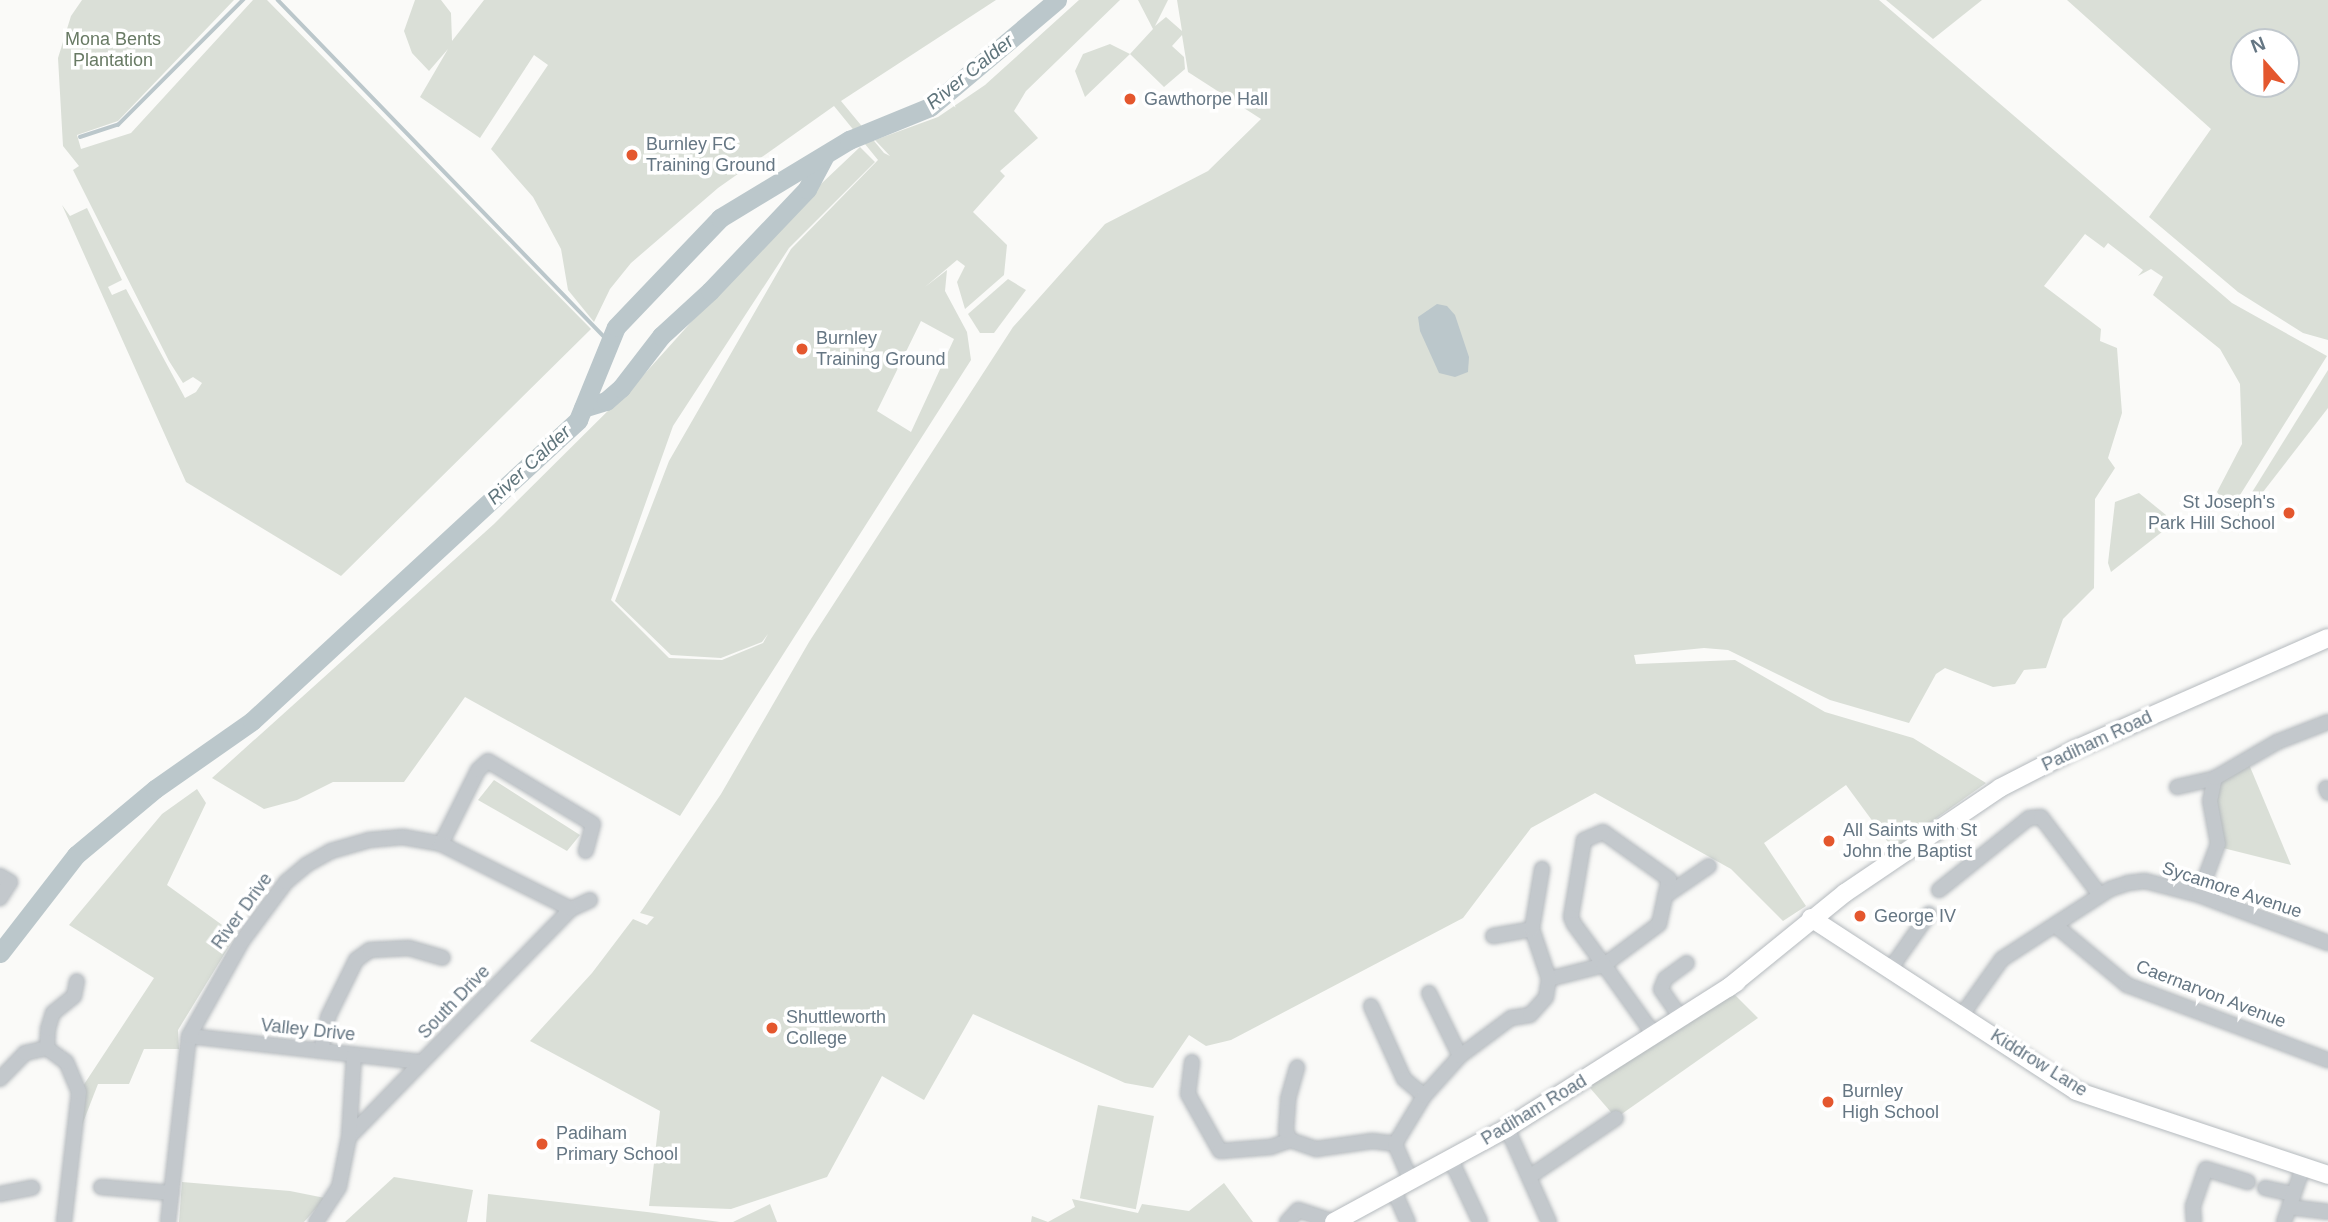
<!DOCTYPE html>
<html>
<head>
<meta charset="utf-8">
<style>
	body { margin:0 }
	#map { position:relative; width:2328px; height:1222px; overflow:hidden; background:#fafaf8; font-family:Helvetica,sans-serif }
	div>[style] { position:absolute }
	.green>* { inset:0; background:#dadfd7; transform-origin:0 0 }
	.water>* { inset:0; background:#bbc7cb }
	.stream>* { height:3.5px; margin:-1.75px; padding:0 1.75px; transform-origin:1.75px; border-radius:1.75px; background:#bbc7cb }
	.river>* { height:19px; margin:-9.5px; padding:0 9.5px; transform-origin:9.5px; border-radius:9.5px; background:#bbc7cb }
	.roads { filter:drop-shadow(0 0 2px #b5babe) drop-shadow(0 0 2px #b5babe) }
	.minor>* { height:14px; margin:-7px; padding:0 7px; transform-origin:7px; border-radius:7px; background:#c3c8cc }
	.major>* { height:18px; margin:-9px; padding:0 9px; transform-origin:9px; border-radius:9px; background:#fff }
	.dots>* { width:19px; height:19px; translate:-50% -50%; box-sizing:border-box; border:4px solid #fff; border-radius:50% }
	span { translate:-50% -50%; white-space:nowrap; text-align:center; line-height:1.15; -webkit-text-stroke:7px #fff; paint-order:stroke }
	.park-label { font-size:18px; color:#687a64 }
	.poi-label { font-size:18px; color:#657683 }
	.left { translate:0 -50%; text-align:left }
	.right { translate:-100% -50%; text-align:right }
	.street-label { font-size:18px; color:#657683 }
	.water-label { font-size:19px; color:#60757c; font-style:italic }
	.north { position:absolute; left:2230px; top:28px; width:70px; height:70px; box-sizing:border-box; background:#fff; border:2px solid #c1c8cd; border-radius:50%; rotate:339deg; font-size:19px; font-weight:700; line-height:28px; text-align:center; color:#657683 }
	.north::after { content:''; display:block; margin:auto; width:24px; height:32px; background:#e4572e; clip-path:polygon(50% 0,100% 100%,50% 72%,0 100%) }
</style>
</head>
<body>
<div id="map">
	<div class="green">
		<div style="clip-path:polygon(82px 0,234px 0,118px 121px,77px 135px,81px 149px,131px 133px,253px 0,267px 0,591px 329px,341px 576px,186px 482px,62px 205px,70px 216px,87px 208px,122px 280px,108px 287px,112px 295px,126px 289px,185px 398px,196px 392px,202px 383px,193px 377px,183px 383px,169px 361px,73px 170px,79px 166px,63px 146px,58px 58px,71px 16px)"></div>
		<div style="clip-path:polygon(evenodd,415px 0,441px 0,451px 13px,452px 41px,484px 0,996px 0,841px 101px,884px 153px,890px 156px,875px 140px,938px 117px,985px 85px,1079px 0,1120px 0,1026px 91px,1014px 111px,1038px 138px,1000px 171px,1005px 176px,973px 212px,1007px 245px,1004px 275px,965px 309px,957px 282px,965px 266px,957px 260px,925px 287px,947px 270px,945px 291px,967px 332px,971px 360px,680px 816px,465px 697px,404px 782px,333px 782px,297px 800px,264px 809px,212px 778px,494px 524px,639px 380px,784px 219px,860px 147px,875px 162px,789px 248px,673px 426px,611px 600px,669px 658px,722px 660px,763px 643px,768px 634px,762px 642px,721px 658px,671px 655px,615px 601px,669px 461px,791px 249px,878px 160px,834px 106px,718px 188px,631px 263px,610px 289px,594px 322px,568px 290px,561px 249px,533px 197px,491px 149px,548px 65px,534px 55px,480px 138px,420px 97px,448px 49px,429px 71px,412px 53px,404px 31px,415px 0,921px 321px,954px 339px,911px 432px,877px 411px,921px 321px)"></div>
		<div style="clip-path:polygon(1138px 0,1168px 0,1155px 26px,1166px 17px,1182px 31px,1177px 0,1879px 0,2232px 303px,2327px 356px,2230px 511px,2217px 492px,2242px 444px,2240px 384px,2220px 349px,2153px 295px,2163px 277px,2151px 269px,2138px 276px,2143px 270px,2108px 243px,2104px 248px,2085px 234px,2044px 286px,2101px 329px,2100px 341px,2117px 348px,2122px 413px,2108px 458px,2115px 468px,2095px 499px,2094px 588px,2063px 619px,2046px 668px,2024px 670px,2015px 684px,1993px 687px,1945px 668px,1936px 674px,1909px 723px,1830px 700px,1728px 650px,1704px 648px,1634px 655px,1636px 664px,1735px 660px,1825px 712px,1913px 738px,1986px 783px,1893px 849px,1846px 785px,1764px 843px,1806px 906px,1783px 921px,1731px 869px,1595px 793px,1531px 828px,1463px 918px,1231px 1040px,1206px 1046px,1189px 1035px,1153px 1088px,1125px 1083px,973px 1014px,924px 1100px,882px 1076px,827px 1177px,731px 1209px,649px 1206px,660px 1111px,530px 1041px,592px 973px,633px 919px,647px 925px,654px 917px,640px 913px,721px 794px,809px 642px,1013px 327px,1105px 224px,1208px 171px,1261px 119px,1188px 72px,1182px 35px,1172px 46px,1184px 57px,1185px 69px,1164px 87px,1130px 54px,1085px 97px,1075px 71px,1083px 54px,1110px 44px,1130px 54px,1153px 29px)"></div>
		<div style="clip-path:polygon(1886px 0,1982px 0,1933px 39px)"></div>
		<div style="clip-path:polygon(evenodd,2067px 0,2328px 0,2328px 340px,2303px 333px,2238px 292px,2149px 217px,2211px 129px,2067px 0,2244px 42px,2286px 42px,2286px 84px,2244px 84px,2244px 42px)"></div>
		<div style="clip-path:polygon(1008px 279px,1026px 290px,994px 333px,980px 333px,968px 314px)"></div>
		<div style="clip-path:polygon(2328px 370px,2328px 408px,2239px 523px,2236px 518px)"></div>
		<div style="clip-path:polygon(2139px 493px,2166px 515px,2167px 528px,2111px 572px,2108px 563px,2115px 502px)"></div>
		<div style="clip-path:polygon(2248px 762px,2291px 865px,2223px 848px,2214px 802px,2219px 781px)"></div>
		<div style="clip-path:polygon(494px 780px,580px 835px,567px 851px,478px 800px)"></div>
		<div style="clip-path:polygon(197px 789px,206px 803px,167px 885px,236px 935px,178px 1030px,179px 1049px,144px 1049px,129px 1084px,98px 1084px,82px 1125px,79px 1092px,154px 978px,69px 925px,162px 814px)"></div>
		<div style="clip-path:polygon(1728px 988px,1758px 1018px,1616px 1118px,1584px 1081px)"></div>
		<div style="left:1098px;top:1105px;width:57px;height:95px;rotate:11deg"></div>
		<div style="clip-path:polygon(394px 1177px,473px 1190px,467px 1222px,345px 1222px)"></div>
		<div style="clip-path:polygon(182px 1182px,290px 1191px,325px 1198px,304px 1222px,179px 1222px)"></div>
		<div style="clip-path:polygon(1224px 1183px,1253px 1222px,1031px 1222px,1032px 1216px,1048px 1222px,1075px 1207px,1072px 1199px,1138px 1213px,1142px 1204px,1189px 1211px)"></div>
		<div style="clip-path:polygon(488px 1194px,647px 1212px,720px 1222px,486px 1222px)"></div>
		<div style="clip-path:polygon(770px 1204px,777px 1222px,733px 1222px)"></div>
	</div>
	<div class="water">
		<div style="clip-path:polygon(1437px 304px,1447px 306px,1455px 315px,1469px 357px,1468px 372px,1455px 377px,1439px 373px,1420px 331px,1418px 317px)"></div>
	</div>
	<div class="stream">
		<div style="left:278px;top:0;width:477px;rotate:45.9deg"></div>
		<div style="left:80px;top:137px;width:40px;rotate:-18deg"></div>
		<div style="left:118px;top:125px;width:177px;rotate:-45deg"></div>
	</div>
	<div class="river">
		<div style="left:583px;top:408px;width:24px;rotate:-17deg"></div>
		<div style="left:606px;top:401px;width:20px;rotate:-41deg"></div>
		<div style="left:621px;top:388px;width:66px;rotate:-52.4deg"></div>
		<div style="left:661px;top:336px;width:67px;rotate:-42.6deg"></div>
		<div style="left:710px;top:291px;width:141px;rotate:-46.4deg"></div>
		<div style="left:807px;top:189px;width:38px;rotate:-62deg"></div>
		<div style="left:0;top:953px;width:124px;rotate:-52.2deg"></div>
		<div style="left:76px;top:855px;width:103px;rotate:-39.9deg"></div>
		<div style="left:155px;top:789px;width:118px;rotate:-35deg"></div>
		<div style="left:252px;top:721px;width:444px;rotate:-42.7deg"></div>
		<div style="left:578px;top:420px;width:100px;rotate:-67.8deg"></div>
		<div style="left:616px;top:327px;width:151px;rotate:-46.3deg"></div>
		<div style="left:720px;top:218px;width:151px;rotate:-31.2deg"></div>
		<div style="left:849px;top:140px;width:87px;rotate:-22.2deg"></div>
		<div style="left:930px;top:107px;width:166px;rotate:-40.1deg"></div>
	</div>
	<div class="roads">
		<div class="minor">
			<div style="left:2177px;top:787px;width:39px;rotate:-13deg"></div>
			<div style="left:2326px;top:788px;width:5px;rotate:68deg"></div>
			<div style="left:441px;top:844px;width:83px;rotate:-63.4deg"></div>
			<div style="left:478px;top:770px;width:13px;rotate:-42deg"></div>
			<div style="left:488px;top:761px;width:122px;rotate:31deg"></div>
			<div style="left:593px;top:824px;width:28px;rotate:105deg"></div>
			<div style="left:0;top:876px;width:12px;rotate:31deg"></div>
			<div style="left:10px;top:882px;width:19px;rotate:122deg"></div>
			<div style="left:1939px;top:890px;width:115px;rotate:-38.7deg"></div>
			<div style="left:2029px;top:818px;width:12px;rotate:-5deg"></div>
			<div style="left:2041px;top:817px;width:98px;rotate:52.9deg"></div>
			<div style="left:2199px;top:895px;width:54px;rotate:-69.6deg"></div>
			<div style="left:2218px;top:844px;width:44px;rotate:-100.5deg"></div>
			<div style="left:2210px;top:801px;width:24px;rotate:-78deg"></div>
			<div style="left:2215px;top:778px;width:72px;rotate:-30.1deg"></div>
			<div style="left:2277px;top:742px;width:55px;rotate:-21.4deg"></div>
			<div style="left:1665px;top:896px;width:53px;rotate:-34.3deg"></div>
			<div style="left:2055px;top:925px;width:94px;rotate:39.8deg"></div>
			<div style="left:2127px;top:985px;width:215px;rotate:20.5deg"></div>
			<div style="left:1493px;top:936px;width:40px;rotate:-10deg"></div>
			<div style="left:1891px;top:968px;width:66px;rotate:-54.9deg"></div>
			<div style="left:1549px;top:979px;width:57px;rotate:-14.3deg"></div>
			<div style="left:1604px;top:965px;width:69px;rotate:-36.7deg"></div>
			<div style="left:1659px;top:924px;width:46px;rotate:-77.5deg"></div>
			<div style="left:1669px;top:879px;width:81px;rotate:-144.5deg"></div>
			<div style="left:1603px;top:832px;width:21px;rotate:157deg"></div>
			<div style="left:1584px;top:840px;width:78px;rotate:99.6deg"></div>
			<div style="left:1571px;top:917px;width:8px;rotate:67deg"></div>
			<div style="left:1574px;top:924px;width:51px;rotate:53.8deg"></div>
			<div style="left:1604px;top:965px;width:74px;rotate:54.4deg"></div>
			<div style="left:1647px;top:1025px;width:13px;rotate:48deg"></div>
			<div style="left:1429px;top:993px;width:70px;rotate:63.8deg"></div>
			<div style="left:1371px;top:1006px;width:80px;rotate:65.7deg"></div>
			<div style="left:1404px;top:1079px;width:26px;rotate:40deg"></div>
			<div style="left:1962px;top:1015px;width:69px;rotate:-54.5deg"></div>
			<div style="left:2002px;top:959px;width:129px;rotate:-32.9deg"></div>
			<div style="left:2110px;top:889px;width:19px;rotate:-18deg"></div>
			<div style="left:2128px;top:883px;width:17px;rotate:-7deg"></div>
			<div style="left:2145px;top:881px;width:56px;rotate:14.5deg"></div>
			<div style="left:2199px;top:895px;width:138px;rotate:20.4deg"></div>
			<div style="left:1681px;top:1018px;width:35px;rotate:-125deg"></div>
			<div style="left:1661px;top:989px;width:11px;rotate:-68deg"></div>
			<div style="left:1665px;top:979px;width:27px;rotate:-36deg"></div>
			<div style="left:189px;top:1036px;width:233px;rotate:6.4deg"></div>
			<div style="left:321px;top:1051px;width:35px;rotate:-78deg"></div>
			<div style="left:328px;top:1017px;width:64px;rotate:-63.8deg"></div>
			<div style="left:356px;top:960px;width:17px;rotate:-36deg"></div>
			<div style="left:370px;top:950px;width:39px;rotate:-3deg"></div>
			<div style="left:409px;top:948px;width:35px;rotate:16deg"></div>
			<div style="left:1192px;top:1062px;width:32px;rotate:97deg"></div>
			<div style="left:1188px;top:1094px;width:65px;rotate:60.7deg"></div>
			<div style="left:1220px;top:1151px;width:51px;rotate:-4.5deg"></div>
			<div style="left:1271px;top:1147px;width:20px;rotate:-20deg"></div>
			<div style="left:0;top:1079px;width:36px;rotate:-46deg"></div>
			<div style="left:25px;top:1053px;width:23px;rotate:-13deg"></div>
			<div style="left:1507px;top:1128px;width:103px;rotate:65.9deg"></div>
			<div style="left:349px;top:1137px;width:318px;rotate:-45.8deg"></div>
			<div style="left:571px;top:909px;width:21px;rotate:-25deg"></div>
			<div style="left:1290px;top:1140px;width:28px;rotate:19deg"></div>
			<div style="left:1316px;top:1149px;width:57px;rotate:-8.1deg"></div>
			<div style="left:1372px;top:1141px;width:23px;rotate:7deg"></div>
			<div style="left:1290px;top:1140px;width:10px;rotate:-114deg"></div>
			<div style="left:1286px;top:1131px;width:32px;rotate:-86deg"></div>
			<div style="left:1288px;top:1099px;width:33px;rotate:-74deg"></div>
			<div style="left:1451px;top:1160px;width:68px;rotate:64.9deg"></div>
			<div style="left:1529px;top:1177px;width:105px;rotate:-34.1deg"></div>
			<div style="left:1411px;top:1181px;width:40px;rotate:-113.4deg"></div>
			<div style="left:1395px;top:1144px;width:56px;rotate:-58.9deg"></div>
			<div style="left:1424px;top:1096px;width:54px;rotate:-48deg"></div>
			<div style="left:1460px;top:1056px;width:64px;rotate:-36.7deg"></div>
			<div style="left:1511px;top:1018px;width:19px;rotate:-9deg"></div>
			<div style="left:1530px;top:1015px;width:24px;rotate:-48deg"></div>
			<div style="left:1546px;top:997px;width:18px;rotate:-81deg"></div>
			<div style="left:1549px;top:979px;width:53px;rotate:-108.8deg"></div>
			<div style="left:1532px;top:929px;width:61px;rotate:-80.5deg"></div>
			<div style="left:101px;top:1187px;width:71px;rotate:4.8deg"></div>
			<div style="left:2265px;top:1188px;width:29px;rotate:12deg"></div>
			<div style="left:1394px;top:1191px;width:34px;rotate:66deg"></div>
			<div style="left:0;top:1194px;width:33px;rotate:-11deg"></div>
			<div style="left:2289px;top:1207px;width:39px;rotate:7deg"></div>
			<div style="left:64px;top:1222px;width:131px;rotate:-83.4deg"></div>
			<div style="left:79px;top:1092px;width:33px;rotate:-113deg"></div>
			<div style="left:66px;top:1062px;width:24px;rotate:-144deg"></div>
			<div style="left:47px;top:1048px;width:19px;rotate:-87deg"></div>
			<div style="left:48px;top:1029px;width:17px;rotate:-73deg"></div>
			<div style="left:53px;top:1013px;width:27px;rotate:-39deg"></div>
			<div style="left:74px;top:996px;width:15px;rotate:-79deg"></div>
			<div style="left:168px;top:1222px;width:187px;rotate:-83.6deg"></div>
			<div style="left:189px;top:1036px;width:109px;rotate:-60.8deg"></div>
			<div style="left:242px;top:941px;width:74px;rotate:-53.3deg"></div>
			<div style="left:286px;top:882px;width:26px;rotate:-40deg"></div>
			<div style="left:306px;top:865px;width:29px;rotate:-29deg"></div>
			<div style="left:331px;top:851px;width:40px;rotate:-16deg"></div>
			<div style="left:369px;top:840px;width:34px;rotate:-5deg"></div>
			<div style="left:403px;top:837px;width:39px;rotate:10deg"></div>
			<div style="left:441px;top:844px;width:145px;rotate:26.6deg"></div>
			<div style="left:316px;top:1222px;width:42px;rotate:-56.7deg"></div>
			<div style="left:339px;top:1187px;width:51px;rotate:-78.7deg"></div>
			<div style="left:349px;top:1137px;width:82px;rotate:-86.5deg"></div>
			<div style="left:1287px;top:1222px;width:16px;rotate:-47deg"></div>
			<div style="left:1298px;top:1210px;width:40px;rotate:18deg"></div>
			<div style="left:2194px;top:1222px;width:16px;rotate:-94deg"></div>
			<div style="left:2193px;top:1206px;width:39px;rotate:-71deg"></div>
			<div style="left:2206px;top:1169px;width:44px;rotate:17.2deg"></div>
			<div style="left:2284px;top:1222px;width:58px;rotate:-70.9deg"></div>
		</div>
		<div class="major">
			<div style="left:1811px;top:918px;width:316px;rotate:33.1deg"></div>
			<div style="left:2076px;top:1091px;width:266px;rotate:18.4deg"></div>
			<div style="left:1728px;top:988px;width:151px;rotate:-39.1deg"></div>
			<div style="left:1845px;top:893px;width:187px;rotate:-34.1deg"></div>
			<div style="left:2000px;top:788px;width:85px;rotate:-27.2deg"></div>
			<div style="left:2076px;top:749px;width:275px;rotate:-23.8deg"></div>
			<div style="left:1334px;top:1222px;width:197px;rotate:-28.5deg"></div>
			<div style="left:1507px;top:1128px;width:272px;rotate:-32.4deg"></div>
		</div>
	</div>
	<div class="dots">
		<div style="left:1130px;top:99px;background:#e4572e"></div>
		<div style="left:632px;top:155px;background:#e4572e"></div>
		<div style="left:802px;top:349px;background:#e4572e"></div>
		<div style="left:2289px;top:513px;background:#e4572e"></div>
		<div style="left:1829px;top:841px;background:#e4572e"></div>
		<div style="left:1860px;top:916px;background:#e4572e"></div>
		<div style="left:772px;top:1028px;background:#e4572e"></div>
		<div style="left:1828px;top:1102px;background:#e4572e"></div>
		<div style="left:542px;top:1144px;background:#e4572e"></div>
	</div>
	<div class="park-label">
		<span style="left:113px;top:50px">Mona Bents<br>Plantation</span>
	</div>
	<div class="poi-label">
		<span class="left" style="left:1144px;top:99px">Gawthorpe Hall</span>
		<span class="left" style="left:646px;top:155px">Burnley FC<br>Training Ground</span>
		<span class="left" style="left:816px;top:349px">Burnley<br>Training Ground</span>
		<span class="right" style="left:2275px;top:513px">St Joseph's<br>Park Hill School</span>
		<span class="left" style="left:1843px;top:841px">All Saints with St<br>John the Baptist</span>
		<span class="left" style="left:1874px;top:916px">George IV</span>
		<span class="left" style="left:786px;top:1028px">Shuttleworth<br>College</span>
		<span class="left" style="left:1842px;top:1102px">Burnley<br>High School</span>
		<span class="left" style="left:556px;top:1144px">Padiham<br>Primary School</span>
	</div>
	<div class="street-label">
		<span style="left:2097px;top:741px;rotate:-25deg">Padiham Road</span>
		<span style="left:2232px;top:890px;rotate:18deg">Sycamore Avenue</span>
		<span style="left:242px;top:911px;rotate:-54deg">River Drive</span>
		<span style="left:2211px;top:994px;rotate:21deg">Caernarvon Avenue</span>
		<span style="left:454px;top:1002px;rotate:-46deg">South Drive</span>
		<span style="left:308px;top:1030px;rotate:6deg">Valley Drive</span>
		<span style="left:2039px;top:1063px;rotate:32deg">Kiddrow Lane</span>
		<span style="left:1534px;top:1110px;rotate:-31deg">Padiham Road</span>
	</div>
	<div class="water-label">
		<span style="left:970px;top:72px;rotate:-39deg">River Calder</span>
		<span style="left:529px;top:465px;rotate:-43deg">River Calder</span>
	</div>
	<div class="north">N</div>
</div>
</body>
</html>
